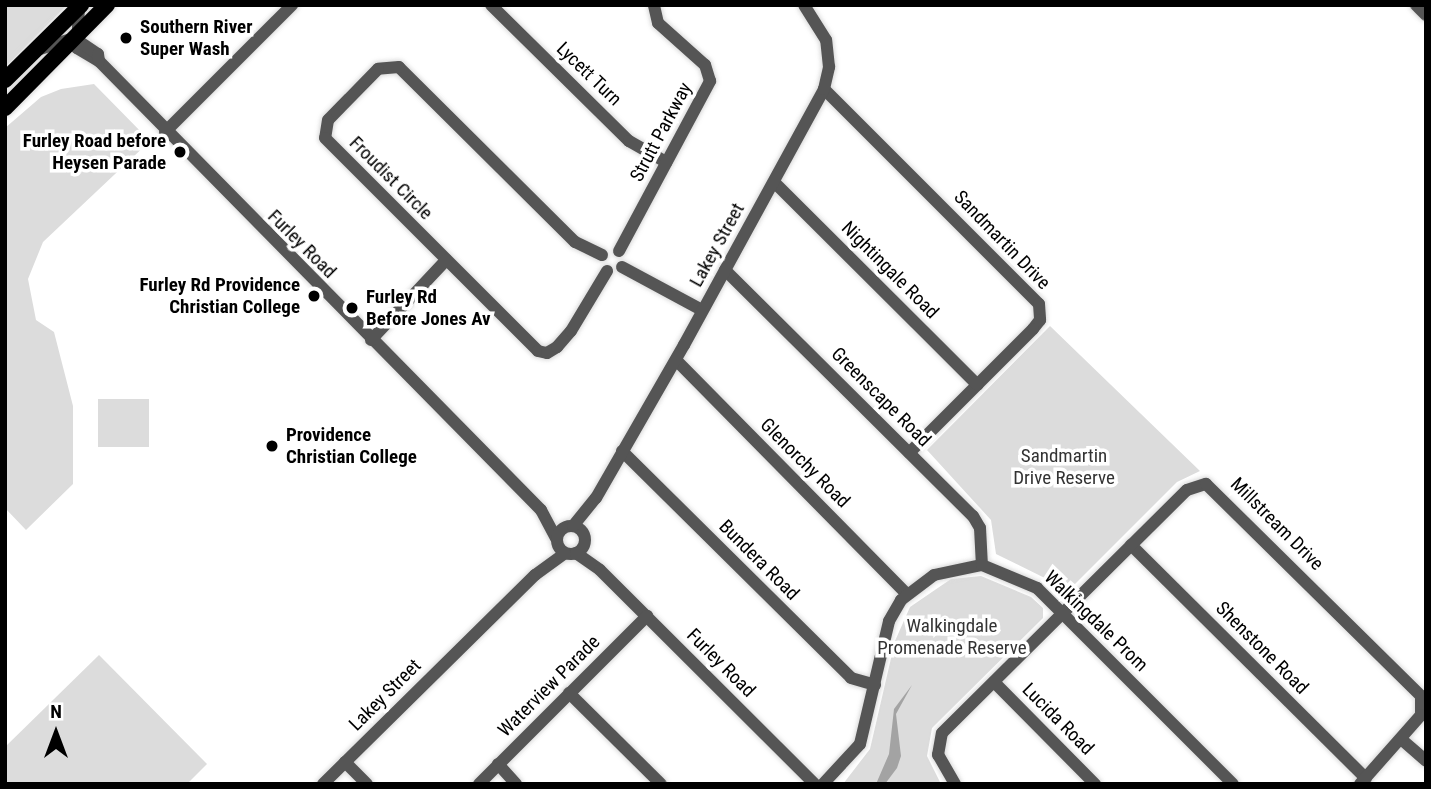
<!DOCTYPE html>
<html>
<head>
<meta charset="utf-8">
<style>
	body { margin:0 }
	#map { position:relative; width:1431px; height:789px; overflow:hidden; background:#fff; font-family:"Roboto Condensed",sans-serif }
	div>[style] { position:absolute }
	.green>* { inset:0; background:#dcdcdc; transform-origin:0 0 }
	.water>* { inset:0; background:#a3a3a3 }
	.roads { filter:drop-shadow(0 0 2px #dbdbdb) drop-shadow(0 0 2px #dbdbdb) }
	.minor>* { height:12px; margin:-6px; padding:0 6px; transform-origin:6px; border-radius:6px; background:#555 }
	.minor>.ring { margin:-6px; padding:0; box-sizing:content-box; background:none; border:12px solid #555; border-radius:50% }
	.major>* { height:16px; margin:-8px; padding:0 8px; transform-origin:8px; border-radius:8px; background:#000 }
	.dots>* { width:19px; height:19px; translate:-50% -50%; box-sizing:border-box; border:4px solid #fff; border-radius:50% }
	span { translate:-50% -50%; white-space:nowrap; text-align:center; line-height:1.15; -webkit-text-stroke:7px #fff; paint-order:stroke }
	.poi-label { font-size:19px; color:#000; font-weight:700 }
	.left { translate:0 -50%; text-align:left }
	.right { translate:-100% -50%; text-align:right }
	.street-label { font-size:19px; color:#000 }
	.park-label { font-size:19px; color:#333 }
	.frame { position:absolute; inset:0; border:7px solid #000; pointer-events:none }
	.north { position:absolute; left:21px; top:698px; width:70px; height:70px; -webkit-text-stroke:5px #fff; paint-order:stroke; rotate:0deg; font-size:19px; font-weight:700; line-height:28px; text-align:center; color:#000 }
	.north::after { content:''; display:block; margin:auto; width:24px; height:32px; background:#000; clip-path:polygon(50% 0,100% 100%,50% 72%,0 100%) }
</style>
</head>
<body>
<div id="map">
	<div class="green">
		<div style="clip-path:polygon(5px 5px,67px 5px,5px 67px)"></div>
		<div style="clip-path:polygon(94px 84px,150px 141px,43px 242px,28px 279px,36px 320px,54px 332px,73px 406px,73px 484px,26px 530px,5px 508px,5px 128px,41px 97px,61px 89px)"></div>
		<div style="clip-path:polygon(1050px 326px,1200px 471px,1177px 482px,1069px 590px,996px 554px,991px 520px,927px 450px)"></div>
		<div style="left:98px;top:399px;width:51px;height:48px"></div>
		<div style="clip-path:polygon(981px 576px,1031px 597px,1043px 608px,1043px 618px,932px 728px,927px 756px,941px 784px,843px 784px,870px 749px,895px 641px,910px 607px,951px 579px)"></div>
		<div style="clip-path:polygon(99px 655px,207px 764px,187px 784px,5px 784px,5px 747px)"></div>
	</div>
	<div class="water">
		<div style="clip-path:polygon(912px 685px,896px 714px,901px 756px,897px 768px,885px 784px,876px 784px,889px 754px,894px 709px)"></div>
	</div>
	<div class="roads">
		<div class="minor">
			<div style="left:491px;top:5px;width:194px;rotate:44.6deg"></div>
			<div style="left:629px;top:141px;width:43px;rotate:29.6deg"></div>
			<div style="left:1416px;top:5px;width:14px;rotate:45deg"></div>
			<div style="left:79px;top:7px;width:41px;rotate:92.8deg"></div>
			<div style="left:77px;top:48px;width:26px;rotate:31deg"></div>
			<div style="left:99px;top:61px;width:630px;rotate:45.45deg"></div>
			<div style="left:541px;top:510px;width:32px;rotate:62deg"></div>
			<div style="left:40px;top:49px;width:36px;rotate:-18deg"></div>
			<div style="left:74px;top:38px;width:29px;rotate:34deg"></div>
			<div style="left:98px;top:54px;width:7px;rotate:82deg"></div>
			<div style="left:824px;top:89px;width:304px;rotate:45deg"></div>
			<div style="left:1039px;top:304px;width:16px;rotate:86deg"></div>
			<div style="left:1040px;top:320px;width:11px;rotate:128deg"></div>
			<div style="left:1033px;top:329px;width:175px;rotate:135deg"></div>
			<div style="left:165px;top:132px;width:180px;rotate:-45deg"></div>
			<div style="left:775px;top:183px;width:286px;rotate:44.9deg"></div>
			<div style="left:619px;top:251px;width:193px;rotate:-61.8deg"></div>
			<div style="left:710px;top:81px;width:17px;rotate:-107deg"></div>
			<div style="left:705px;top:65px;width:63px;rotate:-138.2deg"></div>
			<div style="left:658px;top:23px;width:18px;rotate:-103deg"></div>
			<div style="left:602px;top:255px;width:30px;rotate:-154deg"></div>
			<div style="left:575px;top:242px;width:248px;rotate:-135.2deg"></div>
			<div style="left:399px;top:67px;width:21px;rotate:175deg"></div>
			<div style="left:378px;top:69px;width:71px;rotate:134.4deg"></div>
			<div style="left:328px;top:120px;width:18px;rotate:99deg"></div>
			<div style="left:325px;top:138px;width:301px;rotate:45deg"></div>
			<div style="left:538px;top:351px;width:9px;rotate:13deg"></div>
			<div style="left:547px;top:353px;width:12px;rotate:-31deg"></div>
			<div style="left:557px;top:347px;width:21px;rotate:-49deg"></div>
			<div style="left:571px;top:331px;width:70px;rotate:-59deg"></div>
			<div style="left:622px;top:267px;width:91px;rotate:28.3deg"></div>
			<div style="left:725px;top:270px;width:349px;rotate:44.8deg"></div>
			<div style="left:973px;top:516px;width:14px;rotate:60deg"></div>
			<div style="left:980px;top:528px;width:37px;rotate:87deg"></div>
			<div style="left:371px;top:340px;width:110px;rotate:-46.8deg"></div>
			<div style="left:676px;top:360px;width:329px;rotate:45.4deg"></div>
			<div style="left:622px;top:451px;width:322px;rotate:44.7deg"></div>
			<div style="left:851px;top:678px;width:25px;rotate:16deg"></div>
			<div class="ring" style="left:557px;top:526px;width:16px;height:16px"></div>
			<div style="left:573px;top:526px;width:36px;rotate:-51deg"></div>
			<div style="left:596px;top:498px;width:177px;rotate:-60.1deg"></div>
			<div style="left:684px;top:345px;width:292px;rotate:-61.3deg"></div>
			<div style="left:824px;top:89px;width:23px;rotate:-77deg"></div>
			<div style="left:829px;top:67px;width:27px;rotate:-96deg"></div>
			<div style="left:826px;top:40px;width:41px;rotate:-122.2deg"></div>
			<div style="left:1131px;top:545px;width:331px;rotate:44.8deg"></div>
			<div style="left:576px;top:553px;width:29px;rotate:35deg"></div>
			<div style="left:600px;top:570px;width:303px;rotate:44.9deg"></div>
			<div style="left:994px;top:682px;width:144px;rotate:45.3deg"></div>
			<div style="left:569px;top:693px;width:129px;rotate:44.7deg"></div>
			<div style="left:1401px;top:739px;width:33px;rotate:41deg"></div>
			<div style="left:345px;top:762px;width:31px;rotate:45deg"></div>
			<div style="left:498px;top:764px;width:27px;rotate:48deg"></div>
			<div style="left:323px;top:784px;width:298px;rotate:-44.6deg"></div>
			<div style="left:535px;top:575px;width:37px;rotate:-36deg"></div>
			<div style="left:479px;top:784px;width:238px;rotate:-45deg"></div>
			<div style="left:823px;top:784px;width:54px;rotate:-47.2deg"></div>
			<div style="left:860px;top:744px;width:126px;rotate:-76.7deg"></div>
			<div style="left:889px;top:621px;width:24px;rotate:-60deg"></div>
			<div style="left:901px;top:600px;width:41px;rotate:-37.1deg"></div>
			<div style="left:934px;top:575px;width:49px;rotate:-11.8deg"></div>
			<div style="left:982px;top:565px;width:60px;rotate:22.7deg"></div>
			<div style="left:1037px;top:588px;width:277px;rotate:45deg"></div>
			<div style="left:955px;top:784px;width:34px;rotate:-120deg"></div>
			<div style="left:938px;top:755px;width:22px;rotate:-80deg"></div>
			<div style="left:942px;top:733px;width:345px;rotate:-44.8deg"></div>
			<div style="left:1187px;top:490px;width:20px;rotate:-18deg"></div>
			<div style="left:1206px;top:484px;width:302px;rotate:44.6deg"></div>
			<div style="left:1421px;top:696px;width:19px;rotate:90deg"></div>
			<div style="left:1421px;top:715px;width:92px;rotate:131.5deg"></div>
		</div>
		<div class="major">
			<div style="left:5px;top:80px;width:107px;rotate:-44.6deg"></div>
			<div style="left:5px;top:108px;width:145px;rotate:-45.3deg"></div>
		</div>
	</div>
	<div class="dots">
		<div style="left:126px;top:38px;background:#000"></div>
		<div style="left:180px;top:152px;background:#000"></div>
		<div style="left:314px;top:296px;background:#000"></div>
		<div style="left:352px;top:308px;background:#000"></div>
		<div style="left:272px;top:446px;background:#000"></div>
	</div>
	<div class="poi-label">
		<span class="left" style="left:140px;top:38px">Southern River<br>Super Wash</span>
		<span class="right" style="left:166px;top:152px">Furley Road before<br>Heysen Parade</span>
		<span class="right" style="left:300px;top:296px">Furley Rd Providence<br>Christian College</span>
		<span class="left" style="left:366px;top:308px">Furley Rd<br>Before Jones Av</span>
		<span class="left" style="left:286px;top:446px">Providence<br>Christian College</span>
	</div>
	<div class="street-label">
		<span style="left:589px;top:74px;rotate:44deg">Lycett Turn</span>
		<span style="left:661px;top:132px;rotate:-62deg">Strutt Parkway</span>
		<span style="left:391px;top:178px;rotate:45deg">Froudist Circle</span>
		<span style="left:1002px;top:240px;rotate:46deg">Sandmartin Drive</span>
		<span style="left:302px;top:244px;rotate:45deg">Furley Road</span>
		<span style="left:717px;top:245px;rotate:-61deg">Lakey Street</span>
		<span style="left:890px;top:270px;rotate:45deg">Nightingale Road</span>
		<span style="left:881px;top:397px;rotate:45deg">Greenscape Road</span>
		<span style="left:805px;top:463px;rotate:45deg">Glenorchy Road</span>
		<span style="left:1277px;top:524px;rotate:45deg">Millstream Drive</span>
		<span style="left:759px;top:560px;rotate:45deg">Bundera Road</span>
		<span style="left:1096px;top:621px;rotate:44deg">Walkingdale Prom</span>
		<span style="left:1262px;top:648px;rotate:45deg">Shenstone Road</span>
		<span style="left:721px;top:663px;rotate:45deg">Furley Road</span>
		<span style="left:549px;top:686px;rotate:-45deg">Waterview Parade</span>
		<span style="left:385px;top:695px;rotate:-45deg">Lakey Street</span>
		<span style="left:1058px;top:719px;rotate:45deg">Lucida Road</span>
	</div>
	<div class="park-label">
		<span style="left:1064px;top:467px">Sandmartin<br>Drive Reserve</span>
		<span style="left:952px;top:637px">Walkingdale<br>Promenade Reserve</span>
	</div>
	<div class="frame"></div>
	<div class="north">N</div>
</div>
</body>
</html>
